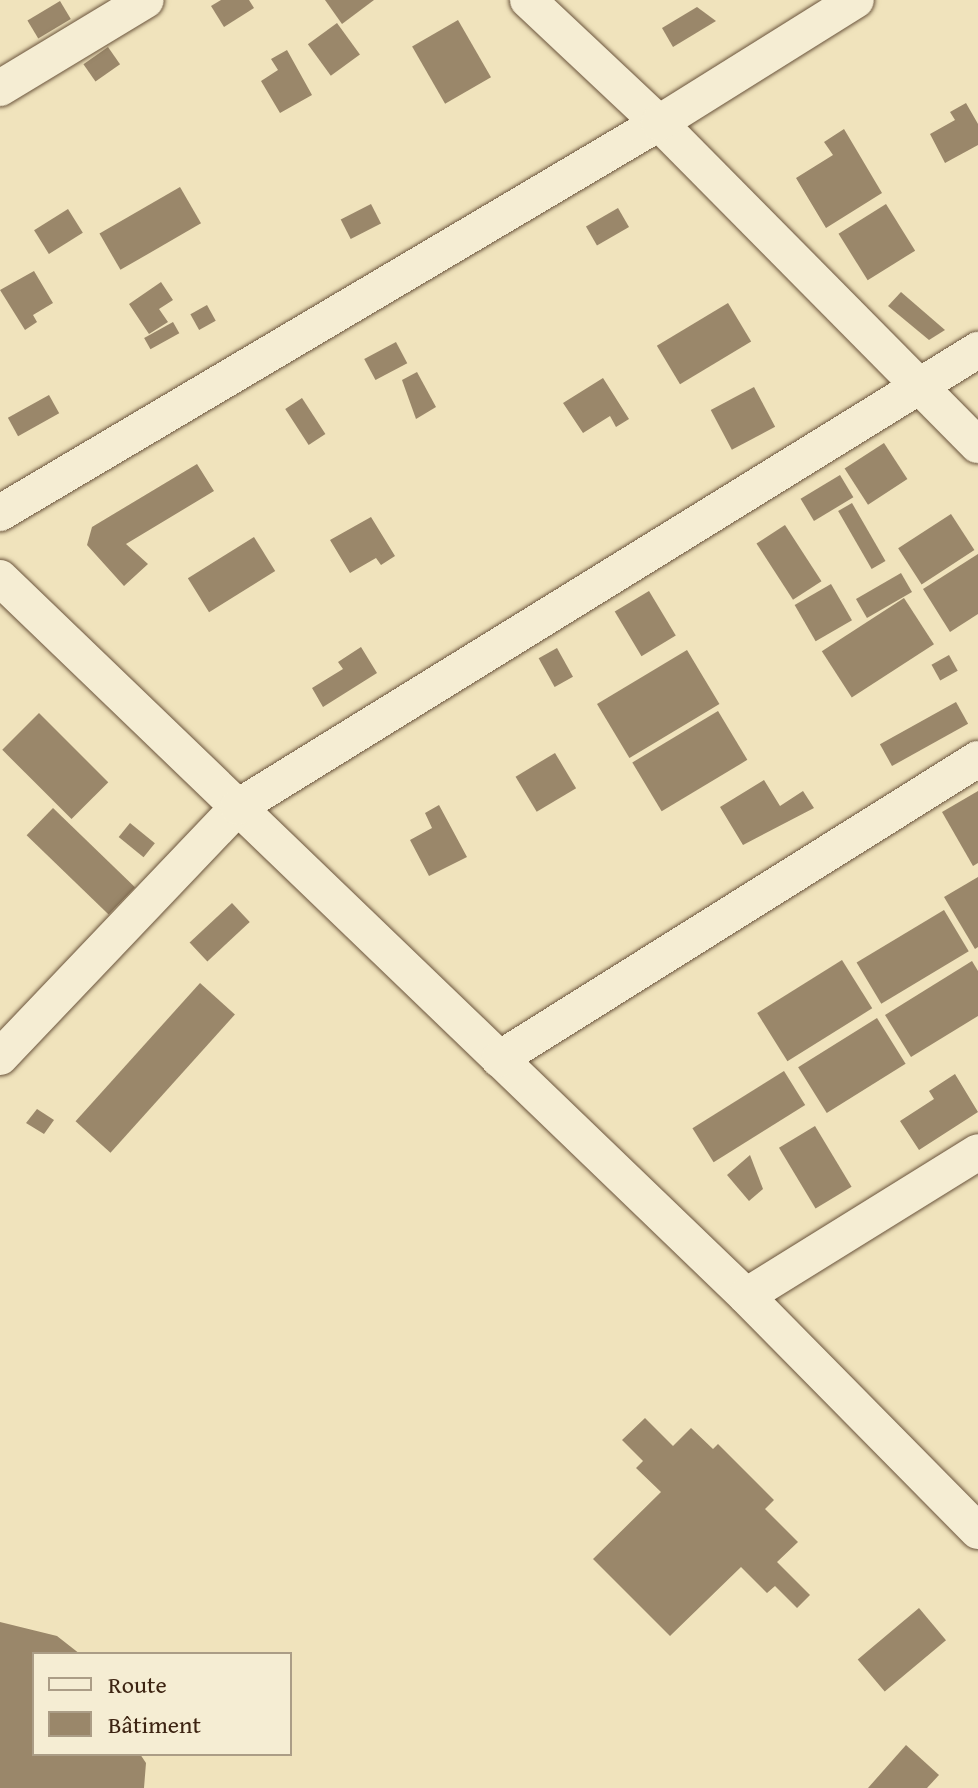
<!DOCTYPE html>
<html>
<head>
<meta charset="utf-8">
<style>
	body { margin:0 }
	#map { position:relative; width:978px; height:1788px; overflow:hidden; background:#f0e3bc; font-family:"Gentium Book Plus",serif }
	div>[style] { position:absolute }
	.building>* { inset:0; background:#9a876a; transform-origin:0 0 }
	.roads { filter:drop-shadow(0 0 2px #6a543c) drop-shadow(0 0 2px #6a543c) }
	.street>* { height:36px; margin:-18px; padding:0 18px; transform-origin:18px; border-radius:18px; background:#f5edd3 }
	span { translate:-50% -50%; white-space:nowrap; text-align:center; line-height:1.15; -webkit-text-stroke:6px #f5edd3; paint-order:stroke }
	.legend { position:absolute; left:32px; top:1652px; width:260px; height:104px; box-sizing:border-box; background:#f5edd3; border:2px solid #ab9d86; margin:0; padding:10px 14px; list-style:none; font-size:24px; color:#3d2412 }
	.legend li { display:flex; align-items:center; gap:16px; height:40px }
	.legend b { width:40px; border:2px solid #ab9d86 }
</style>
</head>
<body>
<div id="map">
	<div class="building">
		<div style="clip-path:polygon(221px 0,249px 0,254px 8px,224px 27px,211px 6px)"></div>
		<div style="clip-path:polygon(325px 0,374px 0,342px 24px)"></div>
		<div style="left:60px;top:1px;width:21px;height:38px;rotate:59deg"></div>
		<div style="clip-path:polygon(697px 7px,716px 21px,673px 47px,662px 28px)"></div>
		<div style="left:458px;top:20px;width:66px;height:53px;rotate:60deg"></div>
		<div style="left:337px;top:23px;width:39px;height:36px;rotate:54deg"></div>
		<div style="left:108px;top:47px;width:21px;height:30px;rotate:55deg"></div>
		<div style="clip-path:polygon(287px 50px,312px 95px,280px 113px,261px 81px,278px 70px,271px 59px)"></div>
		<div style="clip-path:polygon(966px 103px,978px 124px,978px 145px,945px 163px,930px 134px,955px 120px,950px 112px)"></div>
		<div style="clip-path:polygon(844px 129px,882px 193px,826px 228px,796px 178px,833px 155px,824px 142px)"></div>
		<div style="left:180px;top:187px;width:42px;height:93px;rotate:60deg"></div>
		<div style="left:371px;top:204px;width:22px;height:34px;rotate:63deg"></div>
		<div style="left:886px;top:204px;width:55px;height:56px;rotate:58deg"></div>
		<div style="left:618px;top:208px;width:22px;height:37px;rotate:60deg"></div>
		<div style="left:68px;top:209px;width:28px;height:40px;rotate:58deg"></div>
		<div style="clip-path:polygon(34px 271px,53px 303px,33px 315px,37px 322px,25px 330px,0 290px)"></div>
		<div style="clip-path:polygon(161px 282px,173px 300px,159px 309px,168px 322px,149px 334px,129px 304px)"></div>
		<div style="clip-path:polygon(901px 292px,945px 330px,929px 340px,888px 306px)"></div>
		<div style="left:728px;top:303px;width:45px;height:83px;rotate:59deg"></div>
		<div style="left:207px;top:305px;width:18px;height:19px;rotate:61deg"></div>
		<div style="left:173px;top:322px;width:13px;height:33px;rotate:61deg"></div>
		<div style="left:396px;top:342px;width:24px;height:36px;rotate:62deg"></div>
		<div style="clip-path:polygon(417px 372px,436px 407px,416px 419px,402px 380px)"></div>
		<div style="clip-path:polygon(603px 378px,629px 419px,616px 427px,610px 416px,583px 433px,563px 403px)"></div>
		<div style="left:754px;top:387px;width:45px;height:49px;rotate:62deg"></div>
		<div style="left:49px;top:395px;width:21px;height:47px;rotate:61deg"></div>
		<div style="left:302px;top:398px;width:43px;height:20px;rotate:57deg"></div>
		<div style="left:884px;top:443px;width:43px;height:47px;rotate:57deg"></div>
		<div style="clip-path:polygon(197px 464px,214px 491px,126px 544px,148px 564px,124px 586px,87px 545px,92px 527px)"></div>
		<div style="left:840px;top:475px;width:26px;height:46px;rotate:59deg"></div>
		<div style="left:852px;top:503px;width:67px;height:16px;rotate:60deg"></div>
		<div style="left:951px;top:514px;width:43px;height:63px;rotate:57deg"></div>
		<div style="clip-path:polygon(371px 517px,395px 556px,381px 565px,376px 558px,350px 573px,330px 540px)"></div>
		<div style="left:785px;top:525px;width:67px;height:34px;rotate:57deg"></div>
		<div style="left:254px;top:537px;width:40px;height:78px;rotate:58deg"></div>
		<div style="clip-path:polygon(978px 554px,978px 614px,950px 632px,923px 589px)"></div>
		<div style="left:901px;top:573px;width:22px;height:52px;rotate:60deg"></div>
		<div style="left:831px;top:584px;width:42px;height:42px;rotate:60deg"></div>
		<div style="left:649px;top:591px;width:52px;height:40px;rotate:59deg"></div>
		<div style="left:904px;top:598px;width:55px;height:98px;rotate:57deg"></div>
		<div style="clip-path:polygon(361px 647px,377px 673px,323px 707px,312px 688px,343px 669px,338px 662px)"></div>
		<div style="left:557px;top:648px;width:33px;height:21px;rotate:61deg"></div>
		<div style="left:687px;top:650px;width:63px;height:105px;rotate:59deg"></div>
		<div style="left:949px;top:655px;width:18px;height:20px;rotate:61deg"></div>
		<div style="left:956px;top:702px;width:25px;height:87px;rotate:61deg"></div>
		<div style="left:718px;top:711px;width:57px;height:100px;rotate:59deg"></div>
		<div style="left:39px;top:713px;width:98px;height:52px;rotate:45deg"></div>
		<div style="left:555px;top:753px;width:41px;height:46px;rotate:59deg"></div>
		<div style="clip-path:polygon(764px 780px,780px 806px,803px 791px,814px 808px,743px 845px,720px 807px)"></div>
		<div style="clip-path:polygon(978px 791px,978px 863px,973px 866px,942px 812px)"></div>
		<div style="clip-path:polygon(439px 805px,467px 857px,429px 876px,410px 840px,432px 828px,425px 813px)"></div>
		<div style="left:53px;top:808px;width:114px;height:38px;rotate:44deg"></div>
		<div style="left:130px;top:823px;width:32px;height:18px;rotate:39deg"></div>
		<div style="clip-path:polygon(978px 877px,978px 947px,975px 949px,944px 897px)"></div>
		<div style="left:232px;top:903px;width:26px;height:58px;rotate:47deg"></div>
		<div style="left:944px;top:910px;width:48px;height:102px;rotate:59deg"></div>
		<div style="left:842px;top:960px;width:57px;height:100px;rotate:58deg"></div>
		<div style="clip-path:polygon(972px 961px,978px 971px,978px 1016px,911px 1057px,885px 1015px)"></div>
		<div style="left:200px;top:983px;width:47px;height:186px;rotate:42deg"></div>
		<div style="left:877px;top:1018px;width:54px;height:93px;rotate:58deg"></div>
		<div style="left:784px;top:1071px;width:40px;height:108px;rotate:58deg"></div>
		<div style="clip-path:polygon(955px 1074px,978px 1112px,919px 1150px,900px 1121px,934px 1099px,929px 1091px)"></div>
		<div style="clip-path:polygon(37px 1109px,54px 1120px,44px 1134px,26px 1123px)"></div>
		<div style="left:815px;top:1126px;width:71px;height:42px;rotate:59deg"></div>
		<div style="clip-path:polygon(750px 1155px,763px 1189px,749px 1201px,727px 1175px)"></div>
		<div style="clip-path:polygon(645px 1418px,673px 1446px,691px 1428px,713px 1449px,718px 1444px,774px 1500px,765px 1509px,798px 1542px,777px 1562px,810px 1595px,797px 1608px,775px 1586px,767px 1593px,741px 1567px,670px 1636px,593px 1559px,661px 1492px,636px 1468px,643px 1461px,622px 1440px)"></div>
		<div style="left:919px;top:1608px;width:42px;height:80px;rotate:50deg"></div>
		<div style="clip-path:polygon(0 1622px,57px 1636px,80px 1654px,34px 1654px,34px 1754px,140px 1754px,146px 1763px,144px 1788px,0 1788px)"></div>
		<div style="clip-path:polygon(906px 1745px,939px 1775px,927px 1788px,868px 1788px)"></div>
	</div>
	<div class="roads">
		<div class="street">
			<div style="left:528px;top:0;width:180px;rotate:43.2deg"></div>
			<div style="left:659px;top:123px;width:453px;rotate:45.3deg"></div>
			<div style="left:0;top:88px;width:170px;rotate:-31.1deg"></div>
			<div style="left:0;top:513px;width:766px;rotate:-30.62deg"></div>
			<div style="left:659px;top:123px;width:232px;rotate:-32deg"></div>
			<div style="left:0;top:578px;width:1035px;rotate:43.9deg"></div>
			<div style="left:746px;top:1296px;width:330px;rotate:45.4deg"></div>
			<div style="left:0;top:1057px;width:345px;rotate:-46.4deg"></div>
			<div style="left:238px;top:807px;width:870px;rotate:-31.7deg"></div>
			<div style="left:499px;top:1059px;width:565px;rotate:-32.06deg"></div>
			<div style="left:746px;top:1296px;width:273px;rotate:-31.8deg"></div>
		</div>
	</div>
	<ul class="legend">
	<li><b style="height:10px;background:#f5edd3"></b>Route</li>
	<li><b style="height:22px;background:#9a876a"></b>Bâtiment</li>
	</ul>
</div>
</body>
</html>
